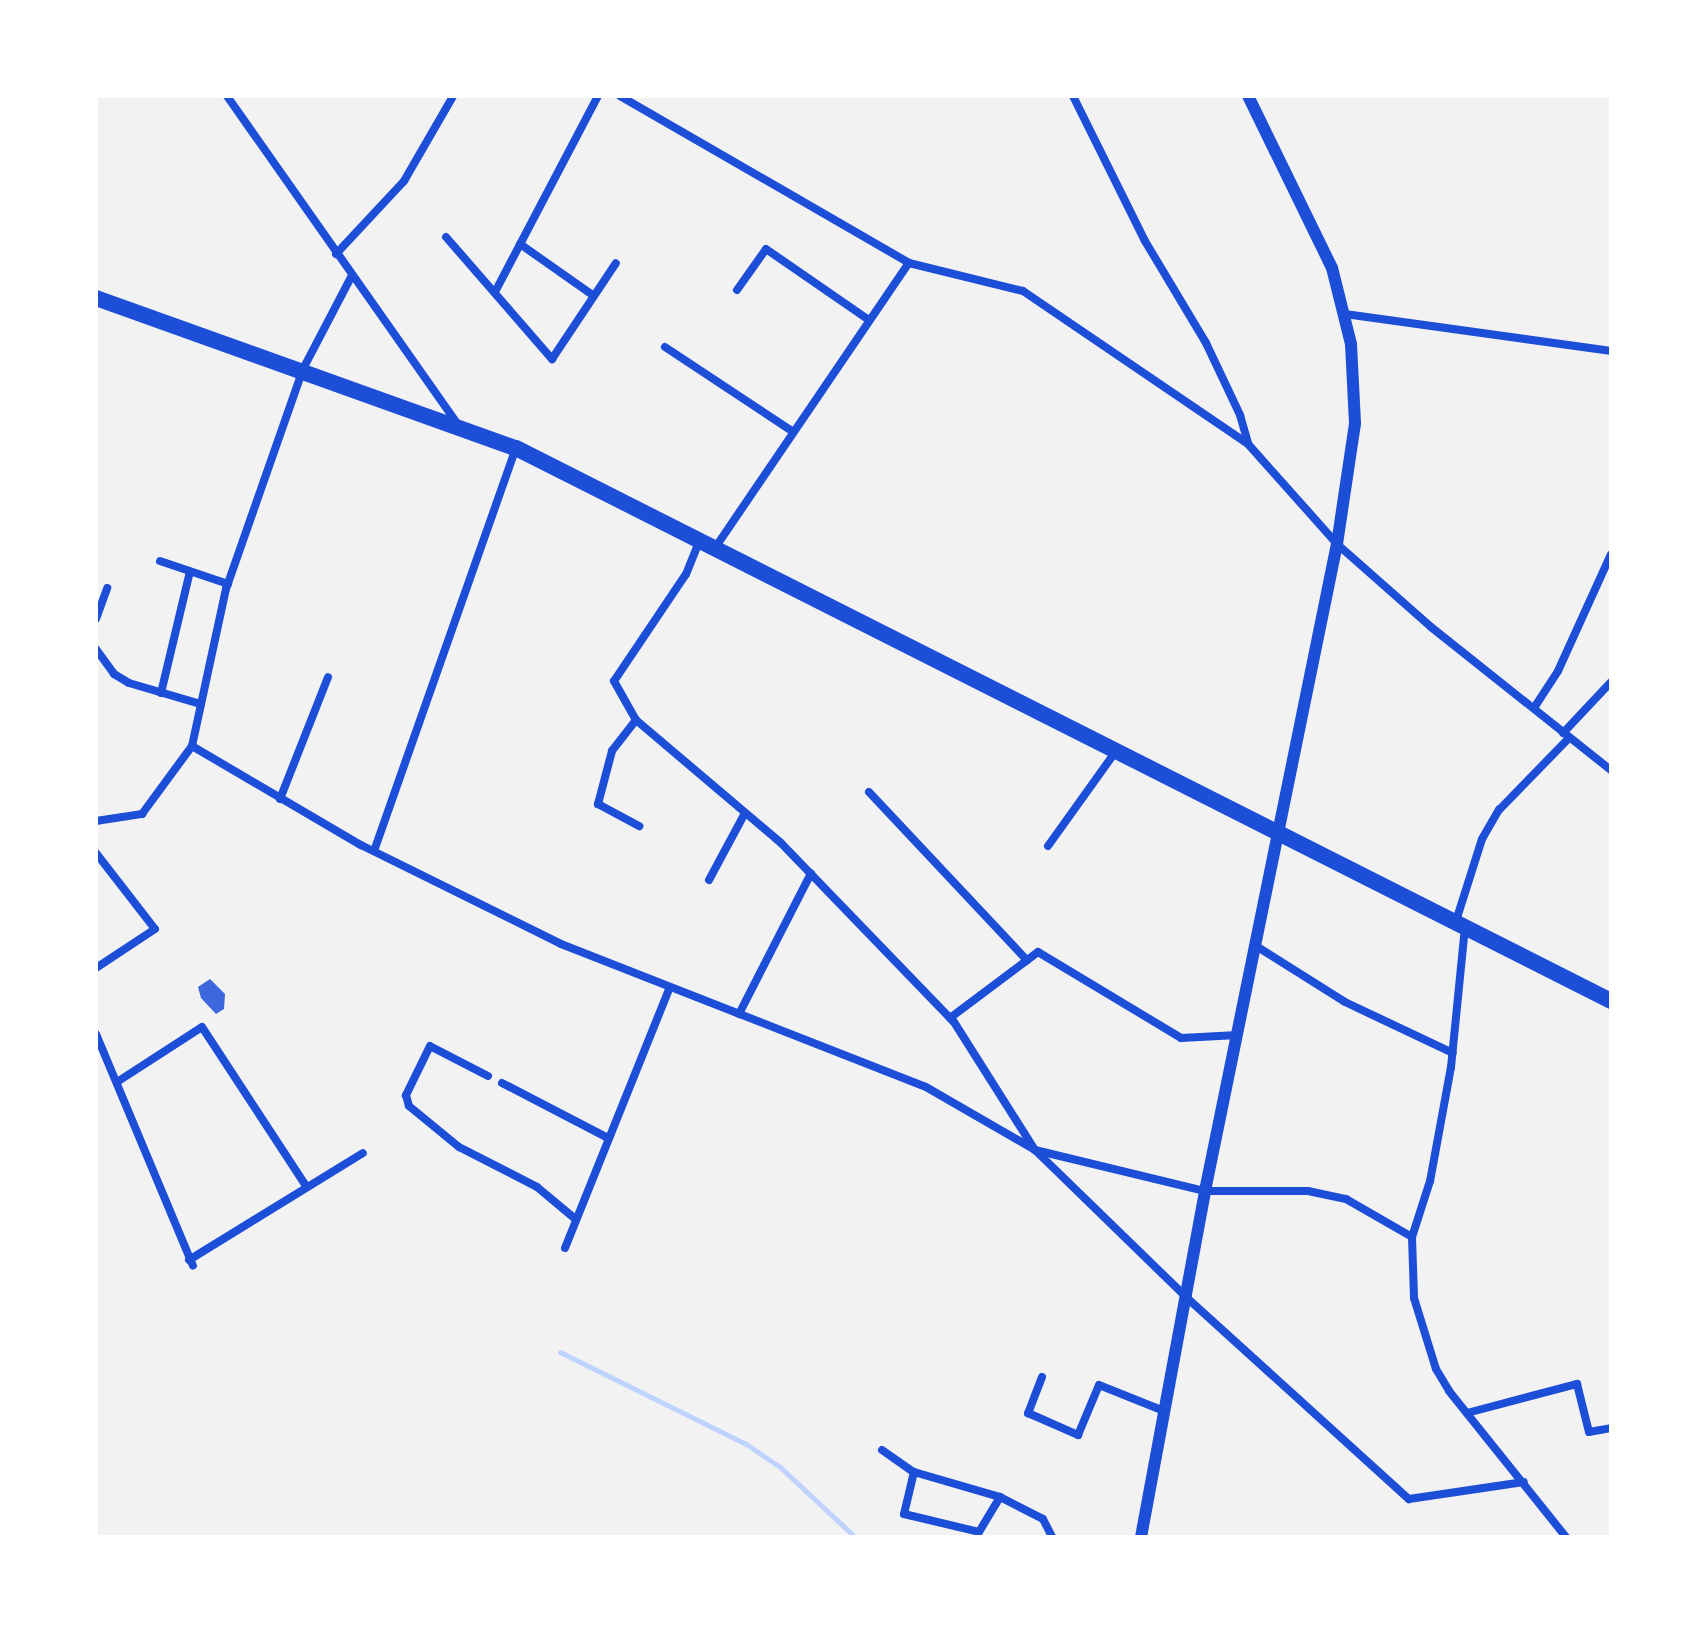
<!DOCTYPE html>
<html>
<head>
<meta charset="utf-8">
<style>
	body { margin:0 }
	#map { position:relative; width:1707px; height:1633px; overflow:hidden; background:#f2f2f2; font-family:Overpass,sans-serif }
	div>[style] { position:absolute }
	.stream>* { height:5px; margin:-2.5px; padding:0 2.5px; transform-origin:2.5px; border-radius:2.5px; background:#bfd3fe }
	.building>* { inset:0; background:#3d67dc }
	.minor>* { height:8px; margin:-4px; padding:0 4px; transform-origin:4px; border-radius:4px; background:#1d4ed8 }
	.tertiary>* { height:12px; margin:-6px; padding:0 6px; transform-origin:6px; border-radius:6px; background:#1d4ed8 }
	.primary>* { height:16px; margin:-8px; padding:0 8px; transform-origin:8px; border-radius:8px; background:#1d4ed8 }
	span { translate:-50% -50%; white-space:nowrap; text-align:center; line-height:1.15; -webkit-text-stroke:6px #fff; paint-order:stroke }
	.frame { position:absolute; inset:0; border:98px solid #fff; pointer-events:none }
</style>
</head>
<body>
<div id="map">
	<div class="stream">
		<div style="left:560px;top:1352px;width:208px;rotate:26.3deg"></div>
		<div style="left:746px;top:1444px;width:41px;rotate:34.1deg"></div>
		<div style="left:780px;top:1467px;width:103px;rotate:43deg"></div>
	</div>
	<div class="building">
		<div style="clip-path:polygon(210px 979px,225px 994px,224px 1009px,216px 1014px,201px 998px,198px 987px)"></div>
	</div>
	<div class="minor">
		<div style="left:227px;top:96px;width:400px;rotate:54.9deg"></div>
		<div style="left:620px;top:96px;width:334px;rotate:30deg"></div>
		<div style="left:909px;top:263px;width:117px;rotate:13.8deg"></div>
		<div style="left:1023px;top:291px;width:272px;rotate:34.2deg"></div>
		<div style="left:1248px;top:444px;width:134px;rotate:48.3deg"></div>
		<div style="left:1337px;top:544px;width:125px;rotate:41.4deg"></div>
		<div style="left:1431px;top:627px;width:230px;rotate:38.5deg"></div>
		<div style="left:1073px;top:96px;width:162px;rotate:63.6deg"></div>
		<div style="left:1145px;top:241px;width:119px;rotate:59.1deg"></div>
		<div style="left:1206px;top:343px;width:80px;rotate:64.7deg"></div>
		<div style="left:1240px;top:415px;width:29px;rotate:74deg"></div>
		<div style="left:446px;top:237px;width:162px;rotate:49deg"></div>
		<div style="left:552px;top:359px;width:115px;rotate:-56.3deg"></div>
		<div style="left:520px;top:244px;width:90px;rotate:35.1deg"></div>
		<div style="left:336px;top:254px;width:100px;rotate:-47deg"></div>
		<div style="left:404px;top:181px;width:98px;rotate:-60deg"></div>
		<div style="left:737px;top:290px;width:50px;rotate:-54.7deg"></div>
		<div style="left:766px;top:249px;width:125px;rotate:34.6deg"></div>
		<div style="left:495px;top:292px;width:221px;rotate:-62.3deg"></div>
		<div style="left:1345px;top:314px;width:269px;rotate:7.9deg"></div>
		<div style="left:665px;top:347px;width:152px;rotate:33.5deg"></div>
		<div style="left:699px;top:542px;width:35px;rotate:112deg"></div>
		<div style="left:686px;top:574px;width:129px;rotate:123.9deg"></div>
		<div style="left:614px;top:681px;width:45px;rotate:60.6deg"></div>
		<div style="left:636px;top:720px;width:190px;rotate:40.3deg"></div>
		<div style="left:781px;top:843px;width:249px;rotate:46deg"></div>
		<div style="left:954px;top:1022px;width:151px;rotate:57.7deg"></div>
		<div style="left:1035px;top:1150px;width:211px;rotate:44.2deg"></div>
		<div style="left:1186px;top:1297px;width:301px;rotate:42.2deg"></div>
		<div style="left:1409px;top:1499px;width:116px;rotate:-8.4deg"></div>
		<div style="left:715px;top:548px;width:345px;rotate:-55.8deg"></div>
		<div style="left:160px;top:561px;width:72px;rotate:18.7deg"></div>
		<div style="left:96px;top:619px;width:33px;rotate:-70deg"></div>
		<div style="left:96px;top:649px;width:31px;rotate:54deg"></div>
		<div style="left:114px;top:674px;width:17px;rotate:31deg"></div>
		<div style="left:129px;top:683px;width:75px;rotate:16.3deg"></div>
		<div style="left:161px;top:693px;width:125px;rotate:-76.6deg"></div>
		<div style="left:1534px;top:708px;width:44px;rotate:-57deg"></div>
		<div style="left:1558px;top:671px;width:128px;rotate:-65.6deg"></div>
		<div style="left:636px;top:720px;width:39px;rotate:128deg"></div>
		<div style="left:612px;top:751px;width:55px;rotate:104.8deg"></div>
		<div style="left:598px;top:804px;width:47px;rotate:28.2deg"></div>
		<div style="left:1563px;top:733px;width:70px;rotate:-46.7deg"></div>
		<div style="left:192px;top:746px;width:196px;rotate:30.4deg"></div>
		<div style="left:361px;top:845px;width:223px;rotate:26.3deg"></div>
		<div style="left:561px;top:944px;width:392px;rotate:21.4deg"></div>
		<div style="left:926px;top:1087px;width:126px;rotate:30deg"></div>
		<div style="left:1035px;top:1150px;width:175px;rotate:13.6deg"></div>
		<div style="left:1205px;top:1191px;width:103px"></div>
		<div style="left:1308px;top:1191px;width:39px;rotate:12deg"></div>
		<div style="left:1346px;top:1199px;width:76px;rotate:29.9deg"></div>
		<div style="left:869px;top:792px;width:231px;rotate:46.8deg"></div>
		<div style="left:280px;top:799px;width:131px;rotate:-68.5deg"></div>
		<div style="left:96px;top:821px;width:47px;rotate:-8.7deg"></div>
		<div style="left:142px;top:814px;width:84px;rotate:-53.7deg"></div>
		<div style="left:192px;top:746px;width:161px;rotate:-77.8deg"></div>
		<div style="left:226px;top:589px;width:233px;rotate:-70.7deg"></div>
		<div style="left:303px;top:369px;width:104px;rotate:-62.4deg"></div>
		<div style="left:1048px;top:846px;width:117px;rotate:-54.4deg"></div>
		<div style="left:374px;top:851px;width:427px;rotate:-70.6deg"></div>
		<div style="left:96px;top:853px;width:96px;rotate:52.2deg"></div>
		<div style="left:155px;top:929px;width:71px;rotate:146.5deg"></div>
		<div style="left:709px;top:880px;width:76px;rotate:-61.8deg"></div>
		<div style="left:1456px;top:921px;width:86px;rotate:-72.4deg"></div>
		<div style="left:1482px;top:839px;width:34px;rotate:-60deg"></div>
		<div style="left:1499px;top:810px;width:100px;rotate:-45.8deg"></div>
		<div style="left:1465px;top:927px;width:141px;rotate:95.7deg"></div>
		<div style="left:1451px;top:1067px;width:116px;rotate:100.4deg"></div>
		<div style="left:1430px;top:1181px;width:59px;rotate:107.8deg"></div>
		<div style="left:1412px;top:1237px;width:61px;rotate:88.1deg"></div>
		<div style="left:1414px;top:1298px;width:74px;rotate:72.8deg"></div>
		<div style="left:1436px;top:1369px;width:26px;rotate:59deg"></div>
		<div style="left:1449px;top:1391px;width:187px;rotate:51.3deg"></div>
		<div style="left:1256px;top:946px;width:105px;rotate:32.2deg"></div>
		<div style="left:1345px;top:1002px;width:119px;rotate:25.3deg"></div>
		<div style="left:739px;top:1014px;width:158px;rotate:-62.9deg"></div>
		<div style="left:950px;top:1018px;width:110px;rotate:-36.9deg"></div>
		<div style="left:1038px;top:952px;width:167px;rotate:31deg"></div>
		<div style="left:1181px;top:1038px;width:57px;rotate:-3deg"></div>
		<div style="left:96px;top:1034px;width:251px;rotate:67.3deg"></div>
		<div style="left:488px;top:1076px;width:65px;rotate:-152.7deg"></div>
		<div style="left:430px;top:1046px;width:55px;rotate:116.1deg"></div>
		<div style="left:406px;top:1095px;width:11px;rotate:75deg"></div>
		<div style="left:409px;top:1106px;width:65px;rotate:39.4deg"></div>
		<div style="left:459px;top:1147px;width:88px;rotate:27.1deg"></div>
		<div style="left:537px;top:1187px;width:47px;rotate:39.8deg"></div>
		<div style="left:117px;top:1082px;width:101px;rotate:-32.9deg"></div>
		<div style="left:202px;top:1027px;width:190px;rotate:56.8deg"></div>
		<div style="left:502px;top:1083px;width:117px;rotate:27.4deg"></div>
		<div style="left:565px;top:1248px;width:281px;rotate:-68.1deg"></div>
		<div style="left:189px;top:1260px;width:204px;rotate:-31.6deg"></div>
		<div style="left:1042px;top:1377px;width:39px;rotate:111deg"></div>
		<div style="left:1028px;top:1413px;width:55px;rotate:23.7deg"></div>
		<div style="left:1078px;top:1435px;width:54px;rotate:-67.2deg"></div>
		<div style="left:1099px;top:1385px;width:70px;rotate:21.8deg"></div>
		<div style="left:1467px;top:1413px;width:114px;rotate:-14.8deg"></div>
		<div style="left:1577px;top:1384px;width:49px;rotate:76deg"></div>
		<div style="left:1589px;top:1432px;width:22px;rotate:-10deg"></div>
		<div style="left:882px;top:1450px;width:39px;rotate:35deg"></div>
		<div style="left:914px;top:1472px;width:90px;rotate:16.2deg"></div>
		<div style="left:1000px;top:1497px;width:48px;rotate:27.1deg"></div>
		<div style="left:1043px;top:1519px;width:20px;rotate:63deg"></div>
		<div style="left:914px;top:1472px;width:43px;rotate:103.4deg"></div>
		<div style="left:904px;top:1514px;width:77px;rotate:13.5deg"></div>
		<div style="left:979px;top:1532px;width:41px;rotate:-59deg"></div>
	</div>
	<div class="tertiary">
		<div style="left:1141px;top:1537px;width:352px;rotate:-79.5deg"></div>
		<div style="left:1205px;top:1191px;width:660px;rotate:-78.47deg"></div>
		<div style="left:1337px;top:544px;width:122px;rotate:-81.5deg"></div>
		<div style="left:1355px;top:423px;width:79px;rotate:-92.9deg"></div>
		<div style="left:1351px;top:344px;width:78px;rotate:-104deg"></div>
		<div style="left:1332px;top:268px;width:191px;rotate:-116deg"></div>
	</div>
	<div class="primary">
		<div style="left:96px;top:298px;width:446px;rotate:19.7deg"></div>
		<div style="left:516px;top:448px;width:1227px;rotate:26.79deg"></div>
	</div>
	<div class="frame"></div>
</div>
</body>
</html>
